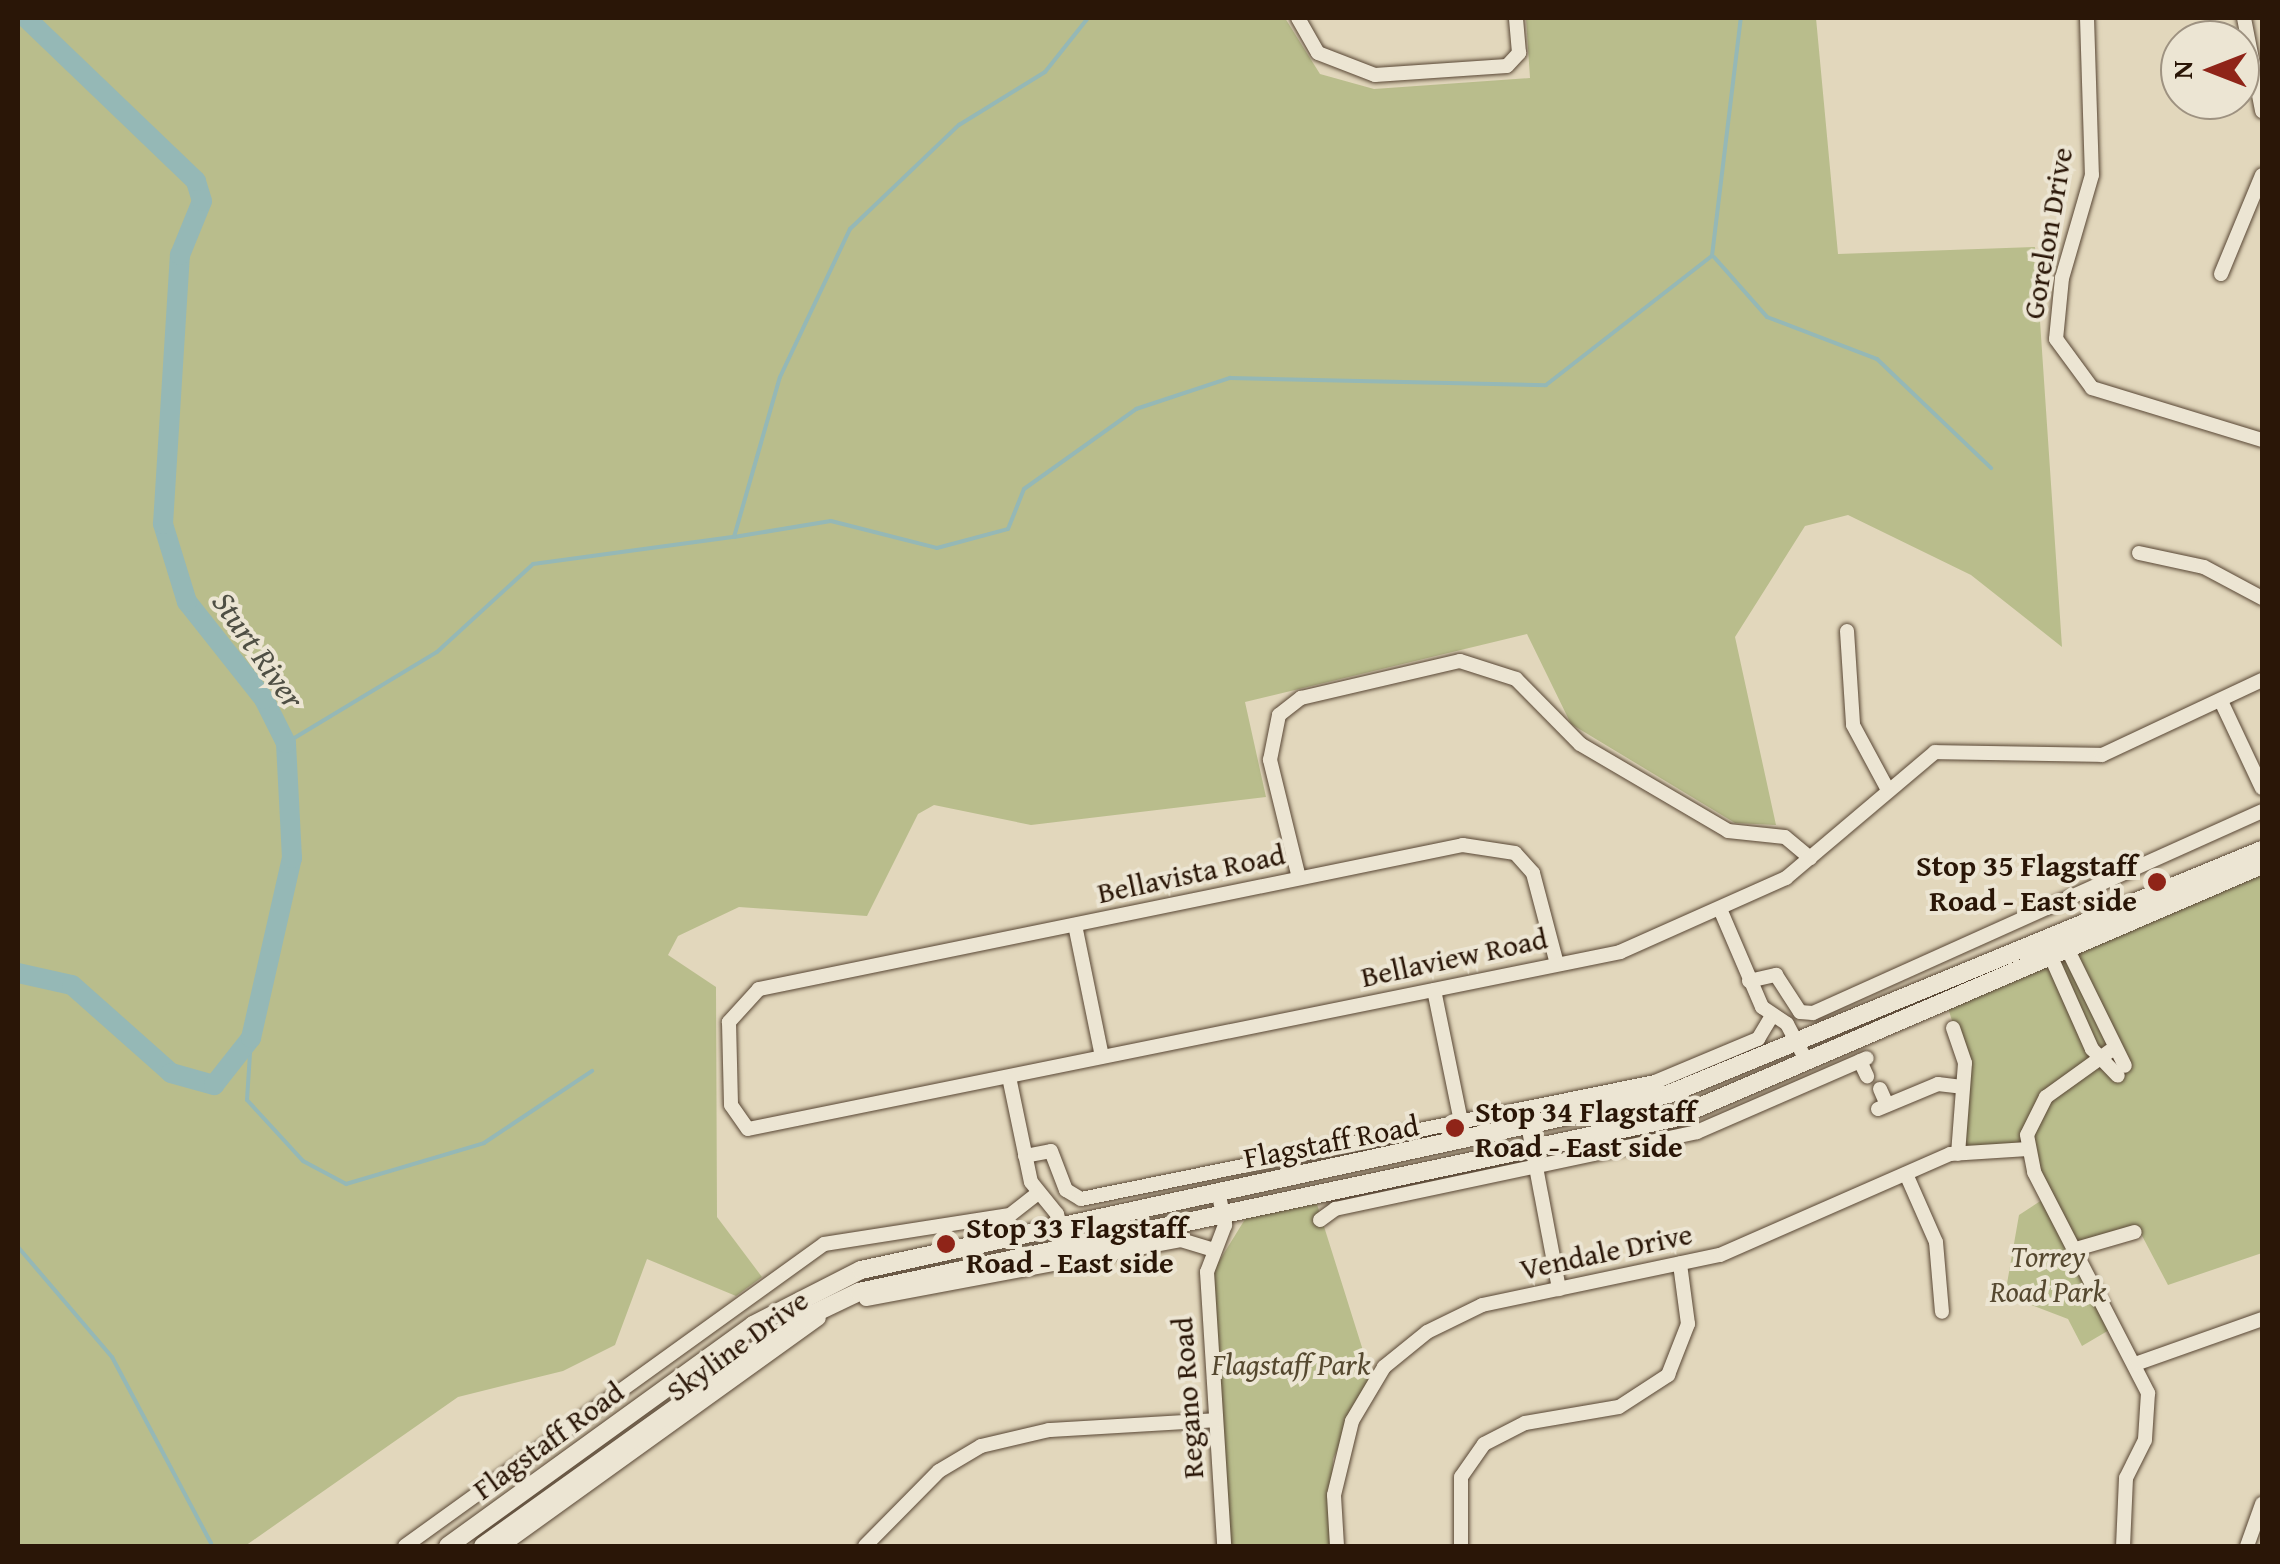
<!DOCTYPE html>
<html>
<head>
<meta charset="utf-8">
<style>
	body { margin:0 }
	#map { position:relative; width:2280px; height:1564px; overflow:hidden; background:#e2d7bc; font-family:"Gentium Book Plus",serif }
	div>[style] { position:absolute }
	.green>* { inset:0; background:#b9bd8c }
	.stream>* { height:4px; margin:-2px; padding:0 2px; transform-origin:2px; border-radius:2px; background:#95b8b6 }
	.river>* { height:20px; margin:-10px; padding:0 10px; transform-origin:10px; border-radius:10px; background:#95b8b6 }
	.roads { filter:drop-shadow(0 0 2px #584634) drop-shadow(0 0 2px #584634) }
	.minor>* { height:14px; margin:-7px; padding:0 7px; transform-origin:7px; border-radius:7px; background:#ece5d3 }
	.secondary>* { height:18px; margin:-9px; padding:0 9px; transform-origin:9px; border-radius:9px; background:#ece5d3 }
	.dots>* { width:28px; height:28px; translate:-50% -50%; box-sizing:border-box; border:5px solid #ece5d3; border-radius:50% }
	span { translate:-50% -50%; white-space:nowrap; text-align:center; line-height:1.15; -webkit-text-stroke:8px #ece5d3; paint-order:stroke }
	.street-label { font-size:30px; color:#2a1607 }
	.poi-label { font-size:30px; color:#2a1607; font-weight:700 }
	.right { translate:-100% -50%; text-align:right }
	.left { translate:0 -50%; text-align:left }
	.park-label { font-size:30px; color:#55482f; font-style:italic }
	.water-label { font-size:32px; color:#4f4f44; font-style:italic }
	.frame { position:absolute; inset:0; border:20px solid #2a1607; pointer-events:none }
	.north { position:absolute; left:2160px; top:20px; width:100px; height:100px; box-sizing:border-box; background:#ece5d3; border:2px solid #9e9281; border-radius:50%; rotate:270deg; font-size:28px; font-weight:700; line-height:40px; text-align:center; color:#2a1607 }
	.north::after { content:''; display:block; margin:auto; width:35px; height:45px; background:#8f2418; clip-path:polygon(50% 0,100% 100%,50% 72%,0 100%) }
</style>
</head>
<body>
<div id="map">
	<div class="green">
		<div style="clip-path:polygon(18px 18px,1285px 18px,1320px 74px,1374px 89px,1530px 78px,1526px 18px,1816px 18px,1838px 254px,2035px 247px,2062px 647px,1971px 575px,1848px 515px,1805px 526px,1735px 637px,1776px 825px,1735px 823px,1571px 724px,1527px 634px,1245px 702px,1266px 797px,1031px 825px,934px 805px,918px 814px,867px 916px,739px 907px,678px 936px,668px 955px,716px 987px,717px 1217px,762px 1277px,736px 1296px,647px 1259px,615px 1345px,563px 1371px,458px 1397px,245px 1546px,18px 1546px)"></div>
		<div style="clip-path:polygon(2262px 865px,2262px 1253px,2168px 1285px,2139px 1230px,2076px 1249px,2028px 1149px,1958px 1154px,1965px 1063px,1945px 998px)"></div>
		<div style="clip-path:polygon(2045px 1198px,2116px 1326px,2082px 1346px,2068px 1319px,2005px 1295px,2019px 1215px)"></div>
		<div style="clip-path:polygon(1316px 1201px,1371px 1376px,1333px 1459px,1330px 1546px,1229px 1546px,1213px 1271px,1247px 1216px)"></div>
	</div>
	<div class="stream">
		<div style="left:1714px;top:257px;width:80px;rotate:48.5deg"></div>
		<div style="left:1767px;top:317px;width:118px;rotate:20.9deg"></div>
		<div style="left:1877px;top:359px;width:158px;rotate:43.7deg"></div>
		<div style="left:734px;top:537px;width:98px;rotate:-9.4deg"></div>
		<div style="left:831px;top:521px;width:109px;rotate:14.3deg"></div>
		<div style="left:937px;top:548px;width:73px;rotate:-15deg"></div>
		<div style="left:1008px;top:529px;width:43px;rotate:-68.2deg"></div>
		<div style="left:1024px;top:489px;width:138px;rotate:-35.5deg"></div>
		<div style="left:1136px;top:409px;width:99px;rotate:-18.3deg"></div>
		<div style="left:1230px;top:378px;width:316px;rotate:1.3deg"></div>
		<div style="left:1546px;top:385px;width:210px;rotate:-37.9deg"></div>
		<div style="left:1712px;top:256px;width:240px;rotate:-83.1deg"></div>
		<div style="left:286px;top:743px;width:176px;rotate:-31.1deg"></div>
		<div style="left:437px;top:652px;width:130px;rotate:-42.5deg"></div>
		<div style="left:533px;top:564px;width:203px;rotate:-7.7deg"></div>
		<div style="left:734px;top:537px;width:166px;rotate:-74deg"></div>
		<div style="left:780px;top:377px;width:164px;rotate:-64.7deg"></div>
		<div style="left:850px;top:229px;width:151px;rotate:-43.7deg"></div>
		<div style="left:959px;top:125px;width:101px;rotate:-31.6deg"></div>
		<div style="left:1045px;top:72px;width:69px;rotate:-51.5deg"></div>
		<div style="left:251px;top:1038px;width:62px;rotate:93.7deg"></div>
		<div style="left:247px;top:1100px;width:83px;rotate:47.4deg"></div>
		<div style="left:303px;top:1161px;width:49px;rotate:28.1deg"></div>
		<div style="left:346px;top:1184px;width:144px;rotate:-16.5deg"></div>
		<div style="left:484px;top:1143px;width:130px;rotate:-33.7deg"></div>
		<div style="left:18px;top:1247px;width:145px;rotate:49.5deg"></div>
		<div style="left:112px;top:1357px;width:211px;rotate:62deg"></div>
	</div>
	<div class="river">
		<div style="left:18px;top:973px;width:55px;rotate:12.5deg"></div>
		<div style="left:72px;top:985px;width:132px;rotate:41.6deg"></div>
		<div style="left:171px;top:1073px;width:45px;rotate:15.6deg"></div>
		<div style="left:214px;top:1085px;width:60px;rotate:-51.8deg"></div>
		<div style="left:251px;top:1038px;width:185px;rotate:-77.2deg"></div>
		<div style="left:292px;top:858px;width:115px;rotate:-93deg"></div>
		<div style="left:286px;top:743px;width:49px;rotate:-116.6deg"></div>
		<div style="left:264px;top:699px;width:124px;rotate:-128.4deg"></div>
		<div style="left:187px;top:602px;width:82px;rotate:-107.1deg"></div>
		<div style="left:163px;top:524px;width:270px;rotate:-86.4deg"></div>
		<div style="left:180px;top:255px;width:58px;rotate:-67.8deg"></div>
		<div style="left:202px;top:201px;width:21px;rotate:-107deg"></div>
		<div style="left:196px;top:181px;width:236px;rotate:-136.2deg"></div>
	</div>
	<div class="roads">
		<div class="minor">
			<div style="left:1298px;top:18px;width:40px;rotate:60.3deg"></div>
			<div style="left:1318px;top:53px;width:61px;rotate:21.1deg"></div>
			<div style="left:1375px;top:75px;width:132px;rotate:-3.9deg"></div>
			<div style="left:1507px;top:66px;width:18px;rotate:-47deg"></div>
			<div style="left:1519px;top:53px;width:35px;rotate:-95deg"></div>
			<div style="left:2087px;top:18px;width:157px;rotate:88.2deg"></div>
			<div style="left:2092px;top:175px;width:107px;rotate:106.2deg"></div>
			<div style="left:2062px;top:278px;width:61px;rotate:95.6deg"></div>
			<div style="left:2056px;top:339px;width:61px;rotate:53.7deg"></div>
			<div style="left:2092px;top:388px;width:178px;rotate:17deg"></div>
			<div style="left:2244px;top:18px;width:95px;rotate:79deg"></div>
			<div style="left:2221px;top:274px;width:107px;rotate:-67.5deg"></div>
			<div style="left:2139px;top:553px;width:66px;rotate:12.2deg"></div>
			<div style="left:2204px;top:567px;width:66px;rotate:28.1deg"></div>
			<div style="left:1847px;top:631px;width:94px;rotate:86.3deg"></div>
			<div style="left:1853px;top:725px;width:74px;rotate:61.7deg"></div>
			<div style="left:2221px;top:701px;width:96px;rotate:64.8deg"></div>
			<div style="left:1299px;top:878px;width:122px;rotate:-103.8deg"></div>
			<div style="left:1270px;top:760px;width:46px;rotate:-78.7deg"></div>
			<div style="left:1279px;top:715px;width:28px;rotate:-38deg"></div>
			<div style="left:1301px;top:698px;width:163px;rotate:-13.1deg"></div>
			<div style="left:1460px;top:661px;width:59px;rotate:17.8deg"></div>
			<div style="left:1516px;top:679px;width:91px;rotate:45.4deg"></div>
			<div style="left:1580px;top:744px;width:172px;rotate:30.4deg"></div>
			<div style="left:1728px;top:831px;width:57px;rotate:6deg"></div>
			<div style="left:1785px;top:837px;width:33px;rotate:40deg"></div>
			<div style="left:1720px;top:909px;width:107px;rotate:66.8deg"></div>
			<div style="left:1762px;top:1007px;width:30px;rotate:34deg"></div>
			<div style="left:1787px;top:1024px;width:41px;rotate:62.2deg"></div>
			<div style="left:1075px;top:925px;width:134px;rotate:78.4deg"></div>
			<div style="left:2063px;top:940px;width:140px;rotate:63.8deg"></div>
			<div style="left:2047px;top:948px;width:111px;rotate:66deg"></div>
			<div style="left:2092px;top:1049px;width:37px;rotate:46deg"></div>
			<div style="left:1557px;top:964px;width:94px;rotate:-104.8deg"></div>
			<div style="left:1533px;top:873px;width:27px;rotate:-132deg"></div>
			<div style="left:1515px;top:853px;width:53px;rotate:-171.3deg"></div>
			<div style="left:1463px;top:845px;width:719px;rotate:168.44deg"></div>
			<div style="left:759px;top:989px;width:45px;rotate:132.3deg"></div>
			<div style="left:729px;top:1022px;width:83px;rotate:88.6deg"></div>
			<div style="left:731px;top:1105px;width:29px;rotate:55deg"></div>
			<div style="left:748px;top:1129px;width:890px;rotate:-11.47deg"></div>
			<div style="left:1620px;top:952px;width:182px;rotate:-24deg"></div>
			<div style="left:1786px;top:878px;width:195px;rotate:-40.2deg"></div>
			<div style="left:1935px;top:752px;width:167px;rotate:1deg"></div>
			<div style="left:2102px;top:755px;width:177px;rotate:-25.1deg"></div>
			<div style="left:1749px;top:981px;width:28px;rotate:-13deg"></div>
			<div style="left:1776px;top:975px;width:44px;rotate:57deg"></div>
			<div style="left:1800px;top:1012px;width:13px;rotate:4deg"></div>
			<div style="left:1813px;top:1013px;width:492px;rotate:-24.2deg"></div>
			<div style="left:1434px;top:990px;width:134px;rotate:78.4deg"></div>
			<div style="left:1953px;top:1028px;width:37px;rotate:71deg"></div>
			<div style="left:1965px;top:1063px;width:91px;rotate:94.4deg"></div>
			<div style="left:2110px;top:1051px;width:79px;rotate:144.3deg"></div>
			<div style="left:2046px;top:1097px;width:42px;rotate:116.6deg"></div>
			<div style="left:2027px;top:1135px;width:38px;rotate:79deg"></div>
			<div style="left:2034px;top:1172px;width:249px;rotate:62.7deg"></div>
			<div style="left:2148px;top:1393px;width:47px;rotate:93.7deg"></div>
			<div style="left:2145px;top:1440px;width:42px;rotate:116.6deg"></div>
			<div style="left:2126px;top:1478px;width:68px;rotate:92.5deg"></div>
			<div style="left:1860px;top:1061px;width:17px;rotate:65deg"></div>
			<div style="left:1009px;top:1077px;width:107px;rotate:78.2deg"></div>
			<div style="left:1031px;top:1182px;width:41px;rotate:50.9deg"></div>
			<div style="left:1057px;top:1214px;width:30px;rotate:76deg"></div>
			<div style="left:1880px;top:1089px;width:17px;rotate:66deg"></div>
			<div style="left:1878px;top:1109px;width:65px;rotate:-22.6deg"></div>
			<div style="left:1938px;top:1084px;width:24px;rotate:7deg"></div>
			<div style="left:1529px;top:1130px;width:162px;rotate:79.3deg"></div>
			<div style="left:1025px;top:1156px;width:26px;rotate:-11deg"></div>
			<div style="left:1051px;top:1151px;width:42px;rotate:69deg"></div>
			<div style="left:1066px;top:1190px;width:17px;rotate:31deg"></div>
			<div style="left:1081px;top:1199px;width:586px;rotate:-11.52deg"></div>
			<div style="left:1655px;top:1082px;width:112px;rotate:-22.7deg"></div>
			<div style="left:1758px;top:1039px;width:27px;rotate:-59deg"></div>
			<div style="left:1906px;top:1174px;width:74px;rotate:66.2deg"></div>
			<div style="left:1936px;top:1242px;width:70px;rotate:85.1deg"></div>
			<div style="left:1218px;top:1191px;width:35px;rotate:78deg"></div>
			<div style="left:1225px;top:1225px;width:50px;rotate:111deg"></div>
			<div style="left:1207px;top:1272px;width:275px;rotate:86.4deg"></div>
			<div style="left:1320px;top:1220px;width:19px;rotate:-36deg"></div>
			<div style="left:1335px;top:1209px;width:370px;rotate:-12deg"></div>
			<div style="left:1697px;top:1132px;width:185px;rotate:-23.5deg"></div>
			<div style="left:2076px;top:1249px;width:61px;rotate:-16.1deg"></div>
			<div style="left:866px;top:1299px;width:320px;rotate:-10.6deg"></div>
			<div style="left:1181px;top:1240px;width:31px;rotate:17deg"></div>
			<div style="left:2138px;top:1363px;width:132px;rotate:-19.5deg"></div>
			<div style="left:405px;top:1546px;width:516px;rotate:-35.78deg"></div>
			<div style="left:824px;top:1244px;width:188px;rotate:-8.9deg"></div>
			<div style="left:1010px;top:1215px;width:34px;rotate:-38deg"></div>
			<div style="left:502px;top:1546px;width:390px;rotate:-35.7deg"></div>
			<div style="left:865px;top:1546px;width:105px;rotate:-45.4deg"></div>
			<div style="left:939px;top:1471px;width:49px;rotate:-30.8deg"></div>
			<div style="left:981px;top:1446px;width:70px;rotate:-13.2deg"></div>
			<div style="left:1049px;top:1430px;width:167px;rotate:-3.4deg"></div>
			<div style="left:1337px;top:1546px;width:51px;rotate:-93.4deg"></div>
			<div style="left:1334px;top:1495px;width:76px;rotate:-76.3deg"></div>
			<div style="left:1352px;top:1421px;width:63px;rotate:-59.3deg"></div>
			<div style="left:1384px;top:1367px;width:55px;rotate:-39.1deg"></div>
			<div style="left:1427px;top:1332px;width:61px;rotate:-26.1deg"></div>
			<div style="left:1482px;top:1305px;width:243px;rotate:-11.9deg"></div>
			<div style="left:1720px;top:1255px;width:251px;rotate:-23.7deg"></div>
			<div style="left:1950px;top:1154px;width:78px;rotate:-3.7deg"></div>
			<div style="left:1461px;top:1546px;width:69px;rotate:-90deg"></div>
			<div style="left:1461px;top:1477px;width:40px;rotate:-55.1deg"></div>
			<div style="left:1484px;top:1444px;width:46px;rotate:-27.1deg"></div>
			<div style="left:1525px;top:1423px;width:95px;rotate:-9.7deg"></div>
			<div style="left:1619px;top:1407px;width:59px;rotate:-33.1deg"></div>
			<div style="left:1668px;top:1375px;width:55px;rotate:-68.6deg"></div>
			<div style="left:1688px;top:1324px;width:61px;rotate:-97.6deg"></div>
			<div style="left:2247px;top:1546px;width:45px;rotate:-70.3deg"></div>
		</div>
		<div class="secondary">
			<div style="left:448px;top:1546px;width:377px;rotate:-35.9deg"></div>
			<div style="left:753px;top:1325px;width:121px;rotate:-27deg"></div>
			<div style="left:861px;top:1270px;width:827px;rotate:-12.29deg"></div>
			<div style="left:1669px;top:1094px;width:641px;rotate:-22.37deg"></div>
			<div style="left:483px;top:1546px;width:385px;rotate:-35.6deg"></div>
			<div style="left:796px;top:1322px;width:70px;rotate:-25.5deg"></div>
			<div style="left:859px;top:1292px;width:833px;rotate:-12.05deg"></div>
			<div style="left:1674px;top:1118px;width:640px;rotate:-23.28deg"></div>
		</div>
	</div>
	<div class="dots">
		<div style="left:2157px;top:882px;background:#8f2418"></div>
		<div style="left:1455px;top:1128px;background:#8f2418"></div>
		<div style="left:946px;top:1244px;background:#8f2418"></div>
	</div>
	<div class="street-label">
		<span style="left:2047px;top:233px;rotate:-80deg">Gorelon Drive</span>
		<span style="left:1191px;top:873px;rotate:-12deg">Bellavista Road</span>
		<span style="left:1454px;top:957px;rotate:-12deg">Bellaview Road</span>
		<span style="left:1331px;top:1141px;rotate:-11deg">Flagstaff Road</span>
		<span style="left:1606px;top:1251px;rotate:-12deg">Vendale Drive</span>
		<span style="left:737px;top:1345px;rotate:-36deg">Skyline Drive</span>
		<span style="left:1187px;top:1398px;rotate:-94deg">Regano Road</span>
		<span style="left:548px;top:1440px;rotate:-36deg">Flagstaff Road</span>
	</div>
	<div class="poi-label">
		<span class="right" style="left:2137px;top:882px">Stop 35 Flagstaff<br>Road - East side</span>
		<span class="left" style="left:1475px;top:1128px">Stop 34 Flagstaff<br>Road - East side</span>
		<span class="left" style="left:966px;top:1244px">Stop 33 Flagstaff<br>Road - East side</span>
	</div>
	<div class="park-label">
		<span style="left:2048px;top:1273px">Torrey<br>Road Park</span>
		<span style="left:1291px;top:1364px">Flagstaff Park</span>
	</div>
	<div class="water-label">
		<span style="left:258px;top:650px;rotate:55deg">Sturt River</span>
	</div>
	<div class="frame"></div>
	<div class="north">N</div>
</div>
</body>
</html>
